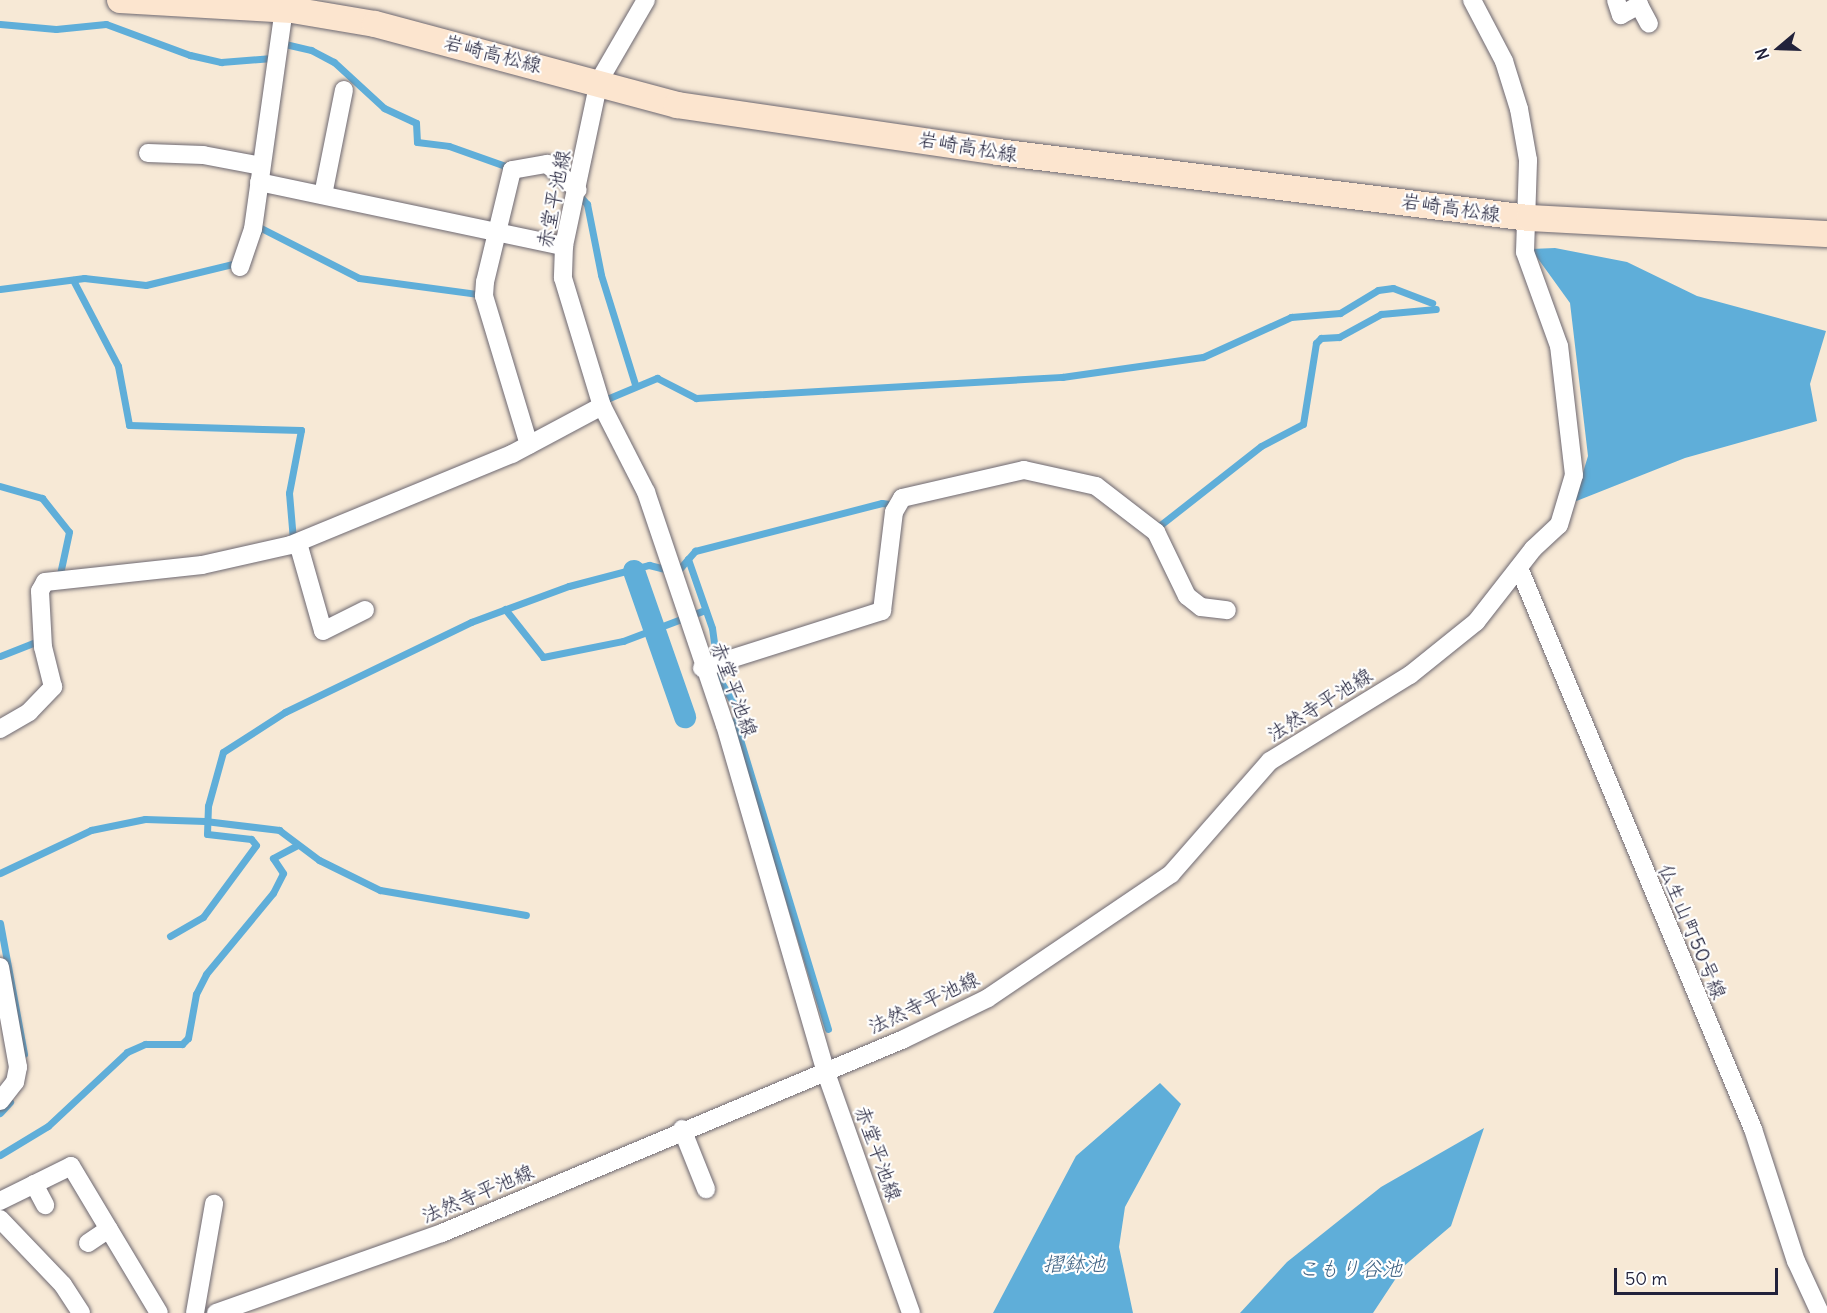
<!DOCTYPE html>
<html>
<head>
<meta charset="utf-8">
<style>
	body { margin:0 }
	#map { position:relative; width:1827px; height:1313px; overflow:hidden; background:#f7e9d6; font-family:Delius,"Klee One",sans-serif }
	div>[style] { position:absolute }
	.water>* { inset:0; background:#5faed9 }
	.stream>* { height:7px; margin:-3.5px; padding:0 3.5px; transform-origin:3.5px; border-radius:3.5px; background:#5faed9 }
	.canal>* { height:22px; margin:-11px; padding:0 11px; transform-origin:11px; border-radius:11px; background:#5faed9 }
	.roads { filter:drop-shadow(0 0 2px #6d6871) drop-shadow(0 0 2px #6d6871) }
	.minor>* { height:18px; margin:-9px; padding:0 9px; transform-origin:9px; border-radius:9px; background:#fff }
	.secondary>* { height:26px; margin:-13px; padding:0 13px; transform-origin:13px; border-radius:13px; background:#fce5cf }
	span { translate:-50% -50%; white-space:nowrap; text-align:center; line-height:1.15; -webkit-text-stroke:4.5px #fff; paint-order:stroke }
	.street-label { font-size:20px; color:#22223b }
	.water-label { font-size:21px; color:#3d6182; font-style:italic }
	.north { position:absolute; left:1749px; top:18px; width:60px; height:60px; -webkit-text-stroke:4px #fff; paint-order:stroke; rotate:251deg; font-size:16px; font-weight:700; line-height:24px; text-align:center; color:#22223b }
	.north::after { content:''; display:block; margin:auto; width:21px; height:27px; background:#22223b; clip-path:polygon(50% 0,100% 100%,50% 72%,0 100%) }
	.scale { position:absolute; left:1614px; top:1268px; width:164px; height:27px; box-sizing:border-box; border:3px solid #22223b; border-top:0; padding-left:8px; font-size:18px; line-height:21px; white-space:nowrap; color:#22223b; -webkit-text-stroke:4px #fff; paint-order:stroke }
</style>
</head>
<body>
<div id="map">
	<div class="water">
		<div style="clip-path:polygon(1555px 248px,1627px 262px,1697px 296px,1826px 331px,1810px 384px,1817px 421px,1685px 458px,1574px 502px,1588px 456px,1570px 303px,1531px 249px)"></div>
		<div style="clip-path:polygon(1160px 1083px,1181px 1104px,1125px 1207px,1119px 1247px,1133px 1313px,993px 1313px,1076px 1156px)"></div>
		<div style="clip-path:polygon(1484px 1128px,1451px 1226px,1404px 1266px,1373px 1313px,1240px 1313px,1287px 1262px,1381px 1187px)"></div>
	</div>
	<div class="stream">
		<div style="left:0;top:24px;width:56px;rotate:5.1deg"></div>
		<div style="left:56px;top:29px;width:50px;rotate:-5.7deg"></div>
		<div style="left:106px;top:24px;width:90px;rotate:20.3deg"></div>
		<div style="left:190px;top:55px;width:32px;rotate:13deg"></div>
		<div style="left:221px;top:62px;width:51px;rotate:-4.5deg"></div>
		<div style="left:282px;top:48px;width:5px;rotate:-53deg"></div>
		<div style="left:285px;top:44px;width:27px;rotate:13deg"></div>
		<div style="left:311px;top:50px;width:26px;rotate:28deg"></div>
		<div style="left:334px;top:62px;width:68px;rotate:42.6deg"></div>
		<div style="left:384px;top:108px;width:35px;rotate:25deg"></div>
		<div style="left:416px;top:123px;width:19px;rotate:87deg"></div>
		<div style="left:417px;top:142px;width:32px;rotate:7deg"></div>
		<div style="left:449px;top:146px;width:66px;rotate:19.5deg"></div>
		<div style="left:577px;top:193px;width:15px;rotate:48deg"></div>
		<div style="left:587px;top:204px;width:72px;rotate:78.8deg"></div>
		<div style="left:601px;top:275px;width:114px;rotate:72.7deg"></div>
		<div style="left:258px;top:232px;width:5px;rotate:-79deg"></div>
		<div style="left:259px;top:227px;width:112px;rotate:27deg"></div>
		<div style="left:359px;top:278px;width:126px;rotate:7.7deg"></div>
		<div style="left:73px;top:280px;width:97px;rotate:62.4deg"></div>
		<div style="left:118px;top:366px;width:60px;rotate:79.4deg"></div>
		<div style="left:129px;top:425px;width:172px;rotate:1.7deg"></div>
		<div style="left:301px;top:430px;width:64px;rotate:100.8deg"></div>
		<div style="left:289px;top:493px;width:47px;rotate:85.1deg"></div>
		<div style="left:0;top:289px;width:85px;rotate:-7.5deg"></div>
		<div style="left:84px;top:278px;width:62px;rotate:6.4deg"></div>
		<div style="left:146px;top:285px;width:97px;rotate:-13.7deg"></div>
		<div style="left:602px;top:401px;width:60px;rotate:-22.7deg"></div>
		<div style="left:657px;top:378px;width:44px;rotate:27.1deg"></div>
		<div style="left:696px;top:398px;width:367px;rotate:-3.3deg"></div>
		<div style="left:1062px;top:377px;width:142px;rotate:-8.1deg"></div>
		<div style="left:1203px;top:357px;width:97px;rotate:-24.4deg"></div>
		<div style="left:1291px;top:317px;width:49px;rotate:-4.7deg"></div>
		<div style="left:1340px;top:313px;width:44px;rotate:-31.2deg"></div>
		<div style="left:1378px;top:290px;width:15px;rotate:-8deg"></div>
		<div style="left:1393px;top:288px;width:42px;rotate:21deg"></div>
		<div style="left:0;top:486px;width:44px;rotate:15.9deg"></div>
		<div style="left:42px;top:498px;width:43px;rotate:51.5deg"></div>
		<div style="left:69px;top:532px;width:43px;rotate:102.1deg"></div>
		<div style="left:1154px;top:530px;width:136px;rotate:-38.1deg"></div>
		<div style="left:1261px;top:446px;width:47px;rotate:-27.6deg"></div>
		<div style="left:1303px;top:424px;width:82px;rotate:-80.9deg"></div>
		<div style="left:1316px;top:343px;width:7px;rotate:-45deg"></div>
		<div style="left:1321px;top:338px;width:18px;rotate:-3deg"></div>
		<div style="left:1339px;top:337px;width:48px;rotate:-28.7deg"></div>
		<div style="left:1381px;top:314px;width:55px;rotate:-5.2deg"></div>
		<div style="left:505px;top:609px;width:61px;rotate:51.6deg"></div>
		<div style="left:543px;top:657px;width:82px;rotate:-11.3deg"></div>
		<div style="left:623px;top:641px;width:88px;rotate:-20.7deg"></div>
		<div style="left:0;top:656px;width:41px;rotate:-21.5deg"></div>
		<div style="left:0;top:873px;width:101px;rotate:-25.3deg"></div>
		<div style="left:91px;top:830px;width:55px;rotate:-11.5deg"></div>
		<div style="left:145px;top:819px;width:60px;rotate:1.9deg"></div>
		<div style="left:205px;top:821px;width:75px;rotate:6.9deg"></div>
		<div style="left:279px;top:830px;width:50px;rotate:36.9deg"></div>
		<div style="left:319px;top:860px;width:68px;rotate:26.2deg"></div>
		<div style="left:380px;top:890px;width:148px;rotate:9.7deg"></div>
		<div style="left:0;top:923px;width:133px;rotate:79.6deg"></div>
		<div style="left:170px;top:936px;width:38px;rotate:-30deg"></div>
		<div style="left:203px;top:917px;width:89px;rotate:-53.6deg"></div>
		<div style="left:256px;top:845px;width:8px;rotate:-130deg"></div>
		<div style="left:251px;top:839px;width:44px;rotate:-173.5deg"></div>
		<div style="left:207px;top:834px;width:28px;rotate:-88deg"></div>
		<div style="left:208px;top:806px;width:56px;rotate:-74.5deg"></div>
		<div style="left:223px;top:752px;width:74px;rotate:-32.8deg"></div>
		<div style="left:285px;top:712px;width:207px;rotate:-25.8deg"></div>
		<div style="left:471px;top:622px;width:104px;rotate:-20.2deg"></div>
		<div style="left:569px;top:586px;width:83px;rotate:-14.7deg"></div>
		<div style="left:649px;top:565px;width:29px;rotate:14deg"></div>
		<div style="left:677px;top:572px;width:17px;rotate:-50deg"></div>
		<div style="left:828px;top:1029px;width:321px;rotate:-106.9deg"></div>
		<div style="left:735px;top:722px;width:11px;rotate:-68deg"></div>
		<div style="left:739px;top:712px;width:39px;rotate:-121deg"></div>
		<div style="left:719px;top:679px;width:51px;rotate:-97.8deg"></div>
		<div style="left:712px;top:628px;width:73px;rotate:-109.2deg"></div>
		<div style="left:688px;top:559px;width:11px;rotate:-49deg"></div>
		<div style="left:695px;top:551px;width:193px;rotate:-14.4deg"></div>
		<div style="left:882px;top:503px;width:14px;rotate:8deg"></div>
		<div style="left:0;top:1113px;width:15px;rotate:-48deg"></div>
		<div style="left:0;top:1155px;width:56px;rotate:-31.1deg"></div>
		<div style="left:48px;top:1126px;width:108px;rotate:-43.1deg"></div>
		<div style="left:127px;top:1052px;width:20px;rotate:-24deg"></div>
		<div style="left:145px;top:1044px;width:37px"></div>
		<div style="left:182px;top:1044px;width:8px;rotate:-45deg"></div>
		<div style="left:188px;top:1038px;width:45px;rotate:-79.7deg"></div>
		<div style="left:196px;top:994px;width:22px;rotate:-63deg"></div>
		<div style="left:206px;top:974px;width:105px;rotate:-50.4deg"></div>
		<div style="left:273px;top:893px;width:22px;rotate:-63deg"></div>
		<div style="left:283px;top:873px;width:18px;rotate:-124deg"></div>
		<div style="left:273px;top:858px;width:27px;rotate:-28deg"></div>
	</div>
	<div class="canal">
		<div style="left:634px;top:571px;width:155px;rotate:70.7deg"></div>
	</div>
	<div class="roads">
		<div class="minor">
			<div style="left:646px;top:0;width:94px;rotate:120.1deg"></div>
			<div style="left:599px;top:81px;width:169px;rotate:102deg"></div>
			<div style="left:564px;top:246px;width:32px;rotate:92deg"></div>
			<div style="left:563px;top:278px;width:134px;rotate:73.1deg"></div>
			<div style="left:602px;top:406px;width:97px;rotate:62.9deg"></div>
			<div style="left:646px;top:492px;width:246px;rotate:71.3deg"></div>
			<div style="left:725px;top:725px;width:359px;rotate:73.8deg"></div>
			<div style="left:825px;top:1070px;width:258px;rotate:70.5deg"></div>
			<div style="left:1616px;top:0;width:16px;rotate:72deg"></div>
			<div style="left:1621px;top:15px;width:21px;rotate:-29deg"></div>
			<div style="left:1639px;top:5px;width:21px;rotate:62deg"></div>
			<div style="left:148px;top:153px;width:55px;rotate:2.1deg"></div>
			<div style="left:203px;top:155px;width:59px;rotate:10.7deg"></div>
			<div style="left:259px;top:182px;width:312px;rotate:11.9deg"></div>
			<div style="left:323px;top:195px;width:107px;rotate:-78.7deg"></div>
			<div style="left:240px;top:267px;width:40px;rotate:-71.1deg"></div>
			<div style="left:253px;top:229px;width:222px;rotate:-82deg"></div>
			<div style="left:529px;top:445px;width:156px;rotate:-106.8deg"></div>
			<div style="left:484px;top:296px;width:14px;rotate:-86deg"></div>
			<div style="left:485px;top:282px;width:115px;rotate:-76.4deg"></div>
			<div style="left:512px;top:170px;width:36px;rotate:-10deg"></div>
			<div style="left:547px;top:164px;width:40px;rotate:40deg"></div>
			<div style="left:298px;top:543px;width:91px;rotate:74.1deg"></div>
			<div style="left:323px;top:631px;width:47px;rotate:-26.6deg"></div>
			<div style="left:1519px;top:568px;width:608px;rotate:67.36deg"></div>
			<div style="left:1753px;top:1129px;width:139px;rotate:72deg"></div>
			<div style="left:1796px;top:1261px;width:57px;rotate:65.2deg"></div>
			<div style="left:702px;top:668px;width:189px;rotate:-17.6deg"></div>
			<div style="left:882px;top:611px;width:100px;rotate:-83.1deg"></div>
			<div style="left:894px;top:512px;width:16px;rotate:-60deg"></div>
			<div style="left:902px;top:498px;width:125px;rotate:-12.9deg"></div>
			<div style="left:1024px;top:470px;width:74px;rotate:12.5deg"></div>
			<div style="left:1096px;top:486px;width:76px;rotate:37.5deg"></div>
			<div style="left:1156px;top:532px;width:71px;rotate:64.2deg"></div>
			<div style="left:1187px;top:596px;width:18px;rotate:38deg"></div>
			<div style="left:1201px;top:607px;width:26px;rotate:7deg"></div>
			<div style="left:0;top:729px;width:34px;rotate:-30deg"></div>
			<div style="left:29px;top:712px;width:35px;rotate:-46deg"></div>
			<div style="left:53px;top:687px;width:41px;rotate:-104deg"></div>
			<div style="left:43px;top:647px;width:56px;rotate:-93.1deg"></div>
			<div style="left:40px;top:591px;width:10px;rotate:-61deg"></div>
			<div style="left:45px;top:582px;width:158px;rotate:-6.2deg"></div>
			<div style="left:202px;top:565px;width:91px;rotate:-12.7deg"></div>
			<div style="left:291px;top:545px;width:239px;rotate:-22.4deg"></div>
			<div style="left:512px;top:454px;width:102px;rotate:-28.1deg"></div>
			<div style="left:0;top:967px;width:102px;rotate:79.8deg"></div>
			<div style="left:18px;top:1067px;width:15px;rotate:101deg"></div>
			<div style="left:15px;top:1082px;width:24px;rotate:128deg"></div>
			<div style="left:682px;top:1129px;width:65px;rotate:68.2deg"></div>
			<div style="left:34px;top:1184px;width:24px;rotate:62deg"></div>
			<div style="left:0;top:1201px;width:79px;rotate:-26.2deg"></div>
			<div style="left:71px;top:1166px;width:171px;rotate:59.1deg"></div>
			<div style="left:0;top:1219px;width:91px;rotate:46.3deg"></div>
			<div style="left:63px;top:1285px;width:33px;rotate:57deg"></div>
			<div style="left:88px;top:1243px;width:25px;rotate:-34deg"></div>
			<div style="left:195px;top:1313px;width:111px;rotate:-80.1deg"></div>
			<div style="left:216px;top:1313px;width:240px;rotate:-19.5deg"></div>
			<div style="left:442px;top:1233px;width:501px;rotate:-22.78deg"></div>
			<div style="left:904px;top:1039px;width:93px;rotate:-26deg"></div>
			<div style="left:988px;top:998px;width:221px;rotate:-34.1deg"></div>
			<div style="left:1171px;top:874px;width:150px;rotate:-48.8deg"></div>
			<div style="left:1270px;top:761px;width:164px;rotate:-31.6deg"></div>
			<div style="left:1410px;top:675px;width:85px;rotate:-38.8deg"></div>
			<div style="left:1476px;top:622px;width:93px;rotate:-52deg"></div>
			<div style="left:1533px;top:549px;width:35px;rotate:-43deg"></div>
			<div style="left:1559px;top:525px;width:52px;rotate:-73.3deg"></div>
			<div style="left:1574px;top:475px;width:130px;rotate:-96.6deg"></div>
			<div style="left:1559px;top:346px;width:100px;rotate:-109.9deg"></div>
			<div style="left:1525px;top:252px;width:92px;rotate:-88.1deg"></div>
			<div style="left:1528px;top:160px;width:52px;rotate:-100deg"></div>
			<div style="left:1519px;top:109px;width:50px;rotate:-107.4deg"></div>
			<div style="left:1504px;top:61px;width:69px;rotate:-117.7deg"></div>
		</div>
		<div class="secondary">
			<div style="left:120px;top:0;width:172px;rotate:3.3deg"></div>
			<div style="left:292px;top:10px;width:84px;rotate:9.6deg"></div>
			<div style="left:375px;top:24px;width:313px;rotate:15deg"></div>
			<div style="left:677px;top:105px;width:324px;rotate:8.3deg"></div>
			<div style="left:998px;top:152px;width:535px;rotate:7.09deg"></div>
			<div style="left:1529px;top:218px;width:298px;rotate:3.1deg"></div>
		</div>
	</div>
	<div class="street-label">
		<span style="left:493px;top:53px;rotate:14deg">岩崎高松線</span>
		<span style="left:968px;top:146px;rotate:9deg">岩崎高松線</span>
		<span style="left:553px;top:199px;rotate:-79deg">赤堂平池線</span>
		<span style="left:1451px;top:207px;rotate:8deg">岩崎高松線</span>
		<span style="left:735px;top:689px;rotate:70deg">赤堂平池線</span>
		<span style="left:1319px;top:704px;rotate:-32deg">法然寺平池線</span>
		<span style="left:1693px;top:931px;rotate:67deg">仏生山町50号線</span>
		<span style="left:923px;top:1002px;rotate:-25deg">法然寺平池線</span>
		<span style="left:879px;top:1153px;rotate:70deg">赤堂平池線</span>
		<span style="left:477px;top:1193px;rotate:-23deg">法然寺平池線</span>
	</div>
	<div class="water-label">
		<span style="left:1074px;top:1264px">摺鉢池</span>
		<span style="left:1350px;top:1269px">こもり谷池</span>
	</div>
	<div class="north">N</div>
	<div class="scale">50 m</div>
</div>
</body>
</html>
